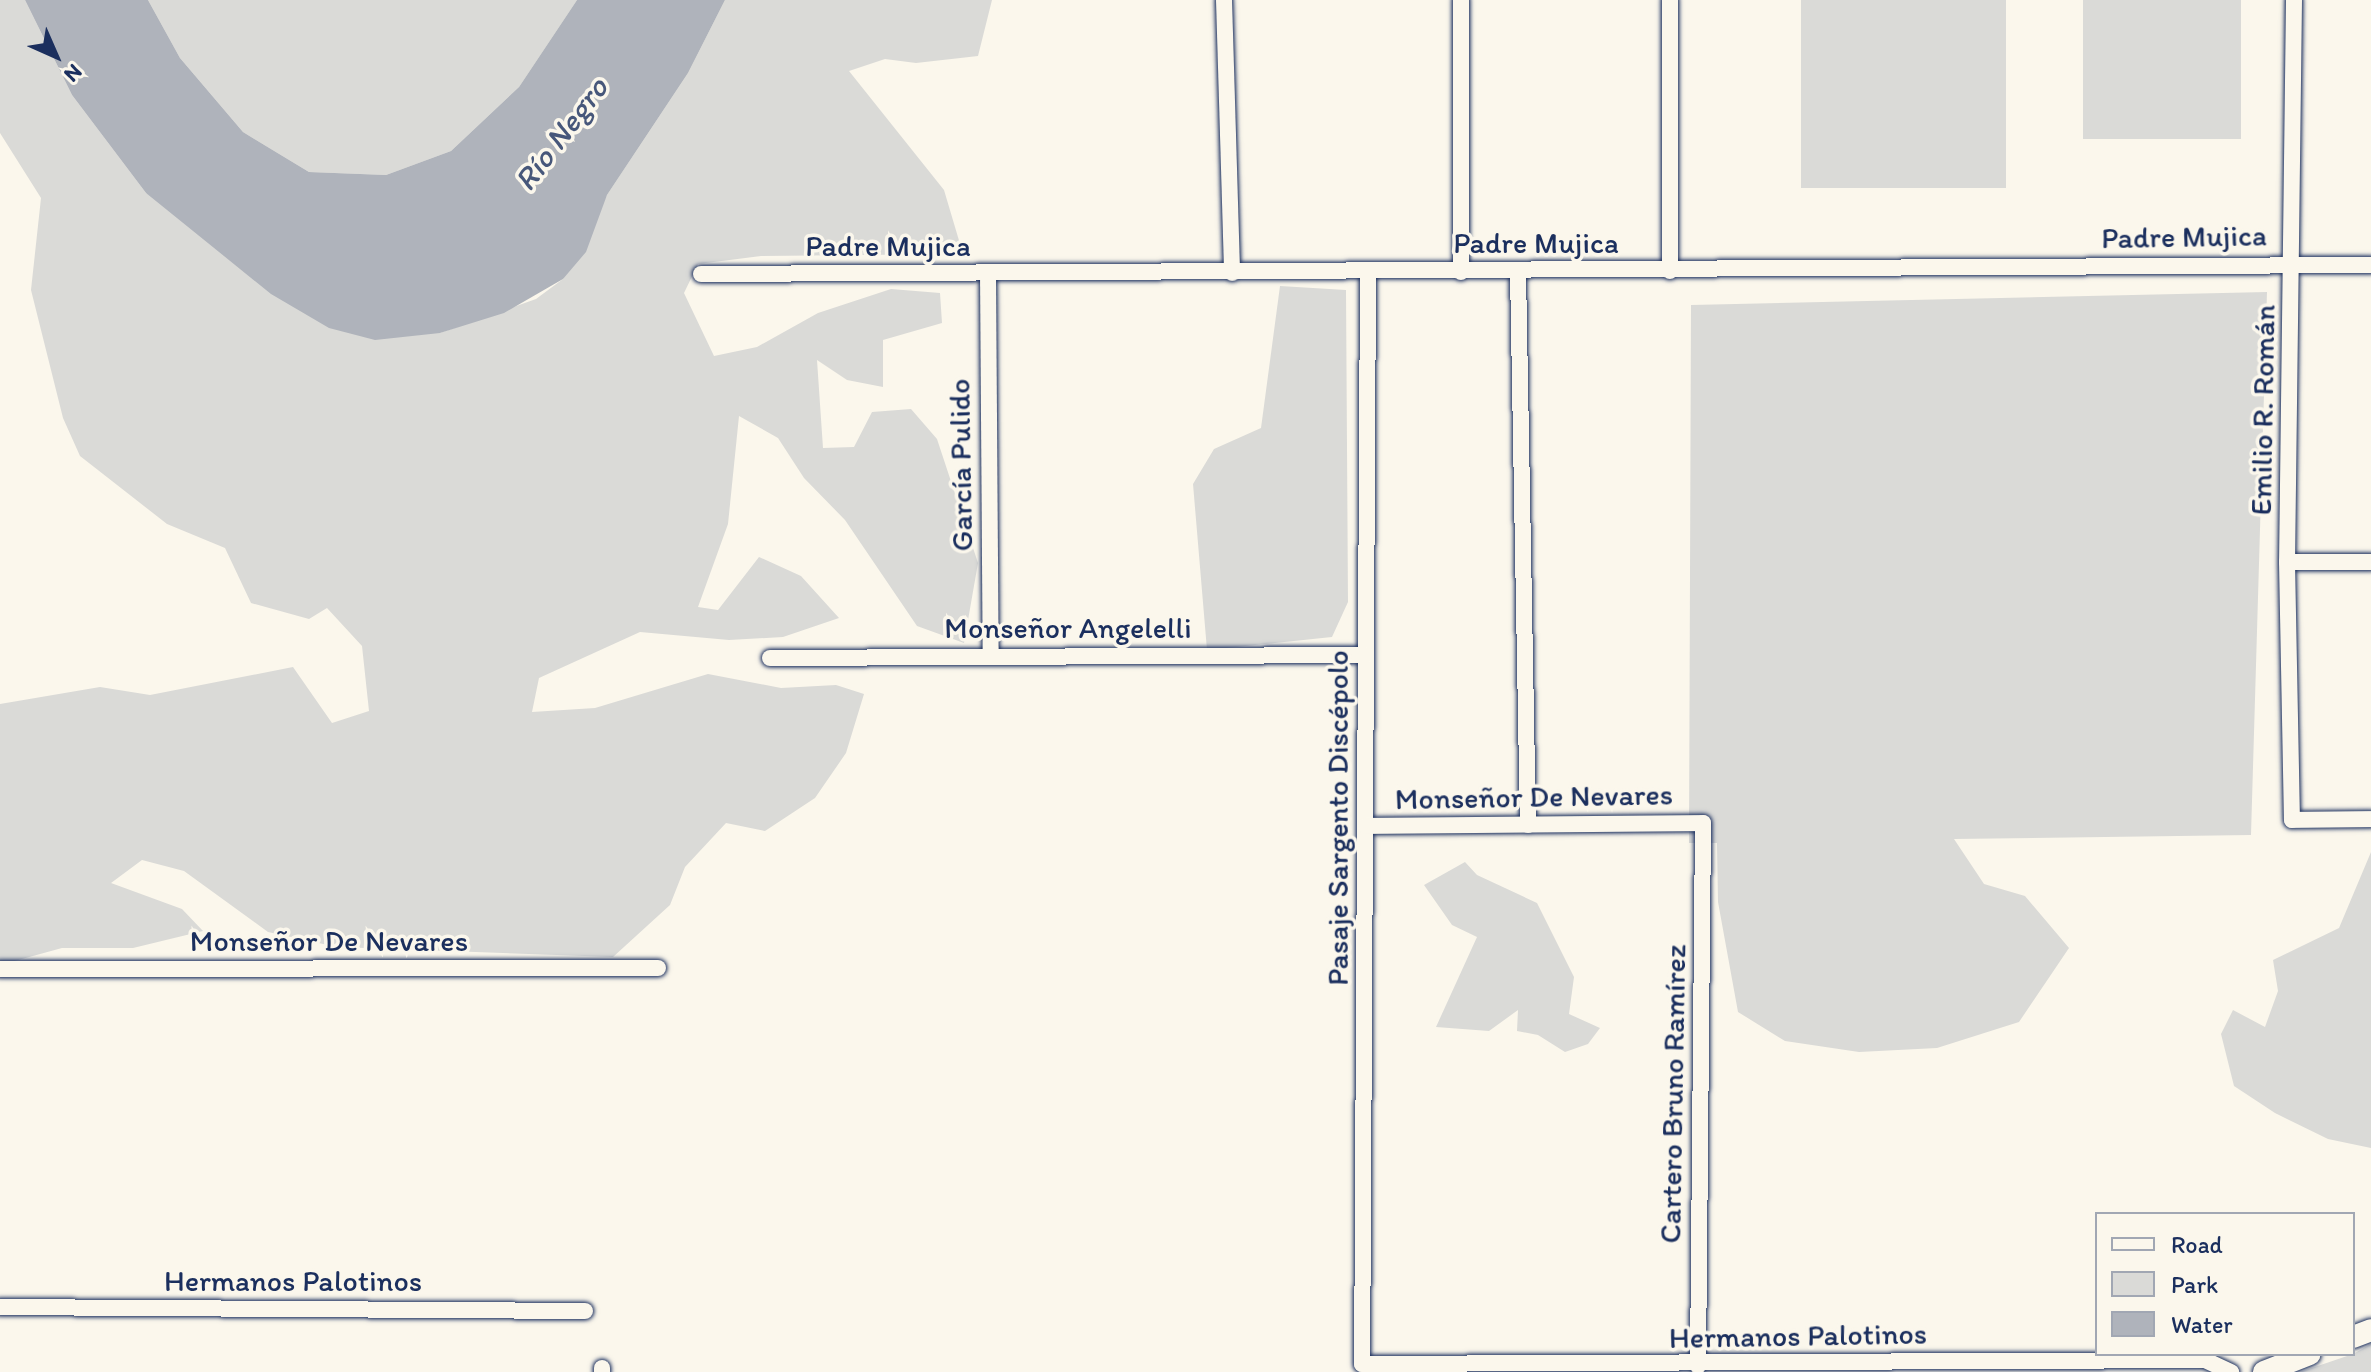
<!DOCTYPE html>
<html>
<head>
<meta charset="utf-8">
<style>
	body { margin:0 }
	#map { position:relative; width:2371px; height:1372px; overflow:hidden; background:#fbf7ec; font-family:Itim,sans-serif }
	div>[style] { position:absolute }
	.green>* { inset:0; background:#dadad7; transform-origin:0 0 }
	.water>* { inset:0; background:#afb3bb }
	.roads { filter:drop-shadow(0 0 2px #1b2f5e) drop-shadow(0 0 2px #1b2f5e) }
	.street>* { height:16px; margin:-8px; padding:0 8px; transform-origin:8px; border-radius:8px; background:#fbf7ec }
	.secondary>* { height:22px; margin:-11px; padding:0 11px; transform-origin:11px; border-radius:11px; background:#fbf7ec }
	span { translate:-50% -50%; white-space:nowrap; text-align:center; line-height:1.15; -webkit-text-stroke:7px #fbf7ec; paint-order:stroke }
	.street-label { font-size:30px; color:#1b2f5e }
	.water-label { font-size:32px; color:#47577a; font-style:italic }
	.legend { position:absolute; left:2095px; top:1212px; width:260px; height:144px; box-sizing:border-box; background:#fbf7ec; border:2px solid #a1a7b3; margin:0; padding:10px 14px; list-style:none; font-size:24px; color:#1b2f5e }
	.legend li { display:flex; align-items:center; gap:16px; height:40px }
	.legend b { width:40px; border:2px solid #a1a7b3 }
	.north { position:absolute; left:16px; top:16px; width:80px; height:80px; -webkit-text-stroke:6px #fbf7ec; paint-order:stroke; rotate:135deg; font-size:22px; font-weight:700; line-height:32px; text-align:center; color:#1b2f5e }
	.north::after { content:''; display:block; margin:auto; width:28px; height:36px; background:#1b2f5e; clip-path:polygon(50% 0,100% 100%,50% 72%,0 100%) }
</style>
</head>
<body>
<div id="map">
	<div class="green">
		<div style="clip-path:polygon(0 0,25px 0,72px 95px,146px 193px,440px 333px,536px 299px,563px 279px,607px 195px,688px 73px,725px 0,992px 0,978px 56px,916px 63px,885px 59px,849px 71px,944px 190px,963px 254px,761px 256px,698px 264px,684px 293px,714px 356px,757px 347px,818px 313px,891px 289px,940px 293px,942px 323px,883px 340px,883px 387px,847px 380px,817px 360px,823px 448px,854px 447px,872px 412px,911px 409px,937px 439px,978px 563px,964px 643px,917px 626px,845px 520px,804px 478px,778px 438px,739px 416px,728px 524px,698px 607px,718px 610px,759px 557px,801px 576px,839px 618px,783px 637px,729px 640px,640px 632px,539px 678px,532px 712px,595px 708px,708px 674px,781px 688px,836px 685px,864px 694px,846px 753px,815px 798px,765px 831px,726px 823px,685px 867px,670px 905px,613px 957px,337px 947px,268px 932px,184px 871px,142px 860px,111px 883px,182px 909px,203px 931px,133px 948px,62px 948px,0 965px,0 704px,100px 687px,150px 695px,293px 667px,332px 723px,369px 711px,362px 646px,327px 608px,309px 619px,251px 603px,225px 548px,167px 524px,80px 456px,63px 418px,31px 290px,41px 198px,0 133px)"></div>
		<div style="clip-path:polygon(148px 0,577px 0,519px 87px,451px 151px,386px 175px,309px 172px,243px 132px,180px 58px)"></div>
		<div style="left:1801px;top:0;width:205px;height:188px"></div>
		<div style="left:2083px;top:0;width:158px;height:139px"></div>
		<div style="clip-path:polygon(1280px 286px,1346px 290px,1348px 602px,1332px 637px,1207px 650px,1193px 484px,1214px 449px,1261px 428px)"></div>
		<div style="clip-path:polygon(2267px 292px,2251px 835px,1954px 839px,1984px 884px,2025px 896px,2069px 948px,2019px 1022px,1937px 1048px,1859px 1052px,1785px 1041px,1738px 1012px,1718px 902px,1717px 843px,1689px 843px,1691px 305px)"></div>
		<div style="clip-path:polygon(2371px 852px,2371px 1148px,2328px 1139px,2275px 1113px,2234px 1086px,2221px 1034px,2233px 1010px,2265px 1027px,2278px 991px,2273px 960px,2339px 928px)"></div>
		<div style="clip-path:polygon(1465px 862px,1477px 875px,1537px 903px,1574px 977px,1569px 1014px,1600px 1028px,1588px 1044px,1565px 1052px,1538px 1035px,1517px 1031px,1518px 1010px,1489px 1031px,1436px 1027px,1477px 937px,1452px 925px,1424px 885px)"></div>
		<div style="clip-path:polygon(2371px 1344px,2371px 1372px,2300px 1372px,2353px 1354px)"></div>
	</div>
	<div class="water">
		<div style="clip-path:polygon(25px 0,148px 0,180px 58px,243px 132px,309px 172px,386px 175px,451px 151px,519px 87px,577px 0,725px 0,688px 73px,607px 195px,586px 252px,563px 279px,504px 313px,440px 333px,375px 340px,329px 328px,271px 294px,146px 193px,72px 95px)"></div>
	</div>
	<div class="roads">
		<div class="street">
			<div style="left:1224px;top:0;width:273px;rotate:88.3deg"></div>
			<div style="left:2294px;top:0;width:562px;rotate:90.71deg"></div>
			<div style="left:2287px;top:562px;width:258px;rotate:88.9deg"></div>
			<div style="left:2292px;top:820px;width:79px;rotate:-0.7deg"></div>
			<div style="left:1518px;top:271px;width:554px;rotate:88.97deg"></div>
			<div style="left:1670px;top:271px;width:271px;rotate:-90deg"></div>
			<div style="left:1368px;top:272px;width:1092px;rotate:90.31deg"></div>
			<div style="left:1362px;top:1364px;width:843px;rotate:-0.27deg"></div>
			<div style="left:2205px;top:1360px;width:29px;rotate:25deg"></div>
			<div style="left:1461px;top:272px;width:272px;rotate:-90deg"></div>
			<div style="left:988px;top:273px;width:383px;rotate:89.6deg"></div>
			<div style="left:701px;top:274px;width:1670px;rotate:-0.31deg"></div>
			<div style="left:2287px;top:562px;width:84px"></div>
			<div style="left:770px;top:658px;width:596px;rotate:-0.29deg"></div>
			<div style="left:1366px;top:826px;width:337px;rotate:-0.5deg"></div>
			<div style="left:1703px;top:823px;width:543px;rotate:90.53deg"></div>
			<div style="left:0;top:969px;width:658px;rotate:-0.09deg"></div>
			<div style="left:0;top:1307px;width:585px;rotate:0.39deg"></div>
			<div style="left:602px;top:1368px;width:4px;rotate:90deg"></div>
		</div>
		<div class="secondary">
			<div style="left:2353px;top:1337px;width:19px;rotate:-21deg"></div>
			<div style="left:2264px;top:1372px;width:49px;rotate:-21.4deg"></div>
		</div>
	</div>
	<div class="street-label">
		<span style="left:2184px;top:237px;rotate:-1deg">Padre Mujica</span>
		<span style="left:1536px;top:243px">Padre Mujica</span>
		<span style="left:888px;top:246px">Padre Mujica</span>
		<span style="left:2263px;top:410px;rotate:-89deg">Emilio R. Román</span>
		<span style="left:961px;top:465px;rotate:-91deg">García Pulido</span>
		<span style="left:1068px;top:628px">Monseñor Angelelli</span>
		<span style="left:1534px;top:797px;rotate:-1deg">Monseñor De Nevares</span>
		<span style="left:1338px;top:818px;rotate:-90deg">Pasaje Sargento Discépolo</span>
		<span style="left:329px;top:941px">Monseñor De Nevares</span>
		<span style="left:1673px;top:1094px;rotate:-89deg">Cartero Bruno Ramírez</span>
		<span style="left:293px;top:1281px">Hermanos Palotinos</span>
		<span style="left:1798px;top:1336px;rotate:-1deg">Hermanos Palotinos</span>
	</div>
	<div class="water-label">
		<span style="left:561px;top:134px;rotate:-53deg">Río Negro</span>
	</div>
	<ul class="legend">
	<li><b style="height:10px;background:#fbf7ec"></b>Road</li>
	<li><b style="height:22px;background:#dadad7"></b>Park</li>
	<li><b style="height:22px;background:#afb3bb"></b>Water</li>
	</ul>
	<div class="north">N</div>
</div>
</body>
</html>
